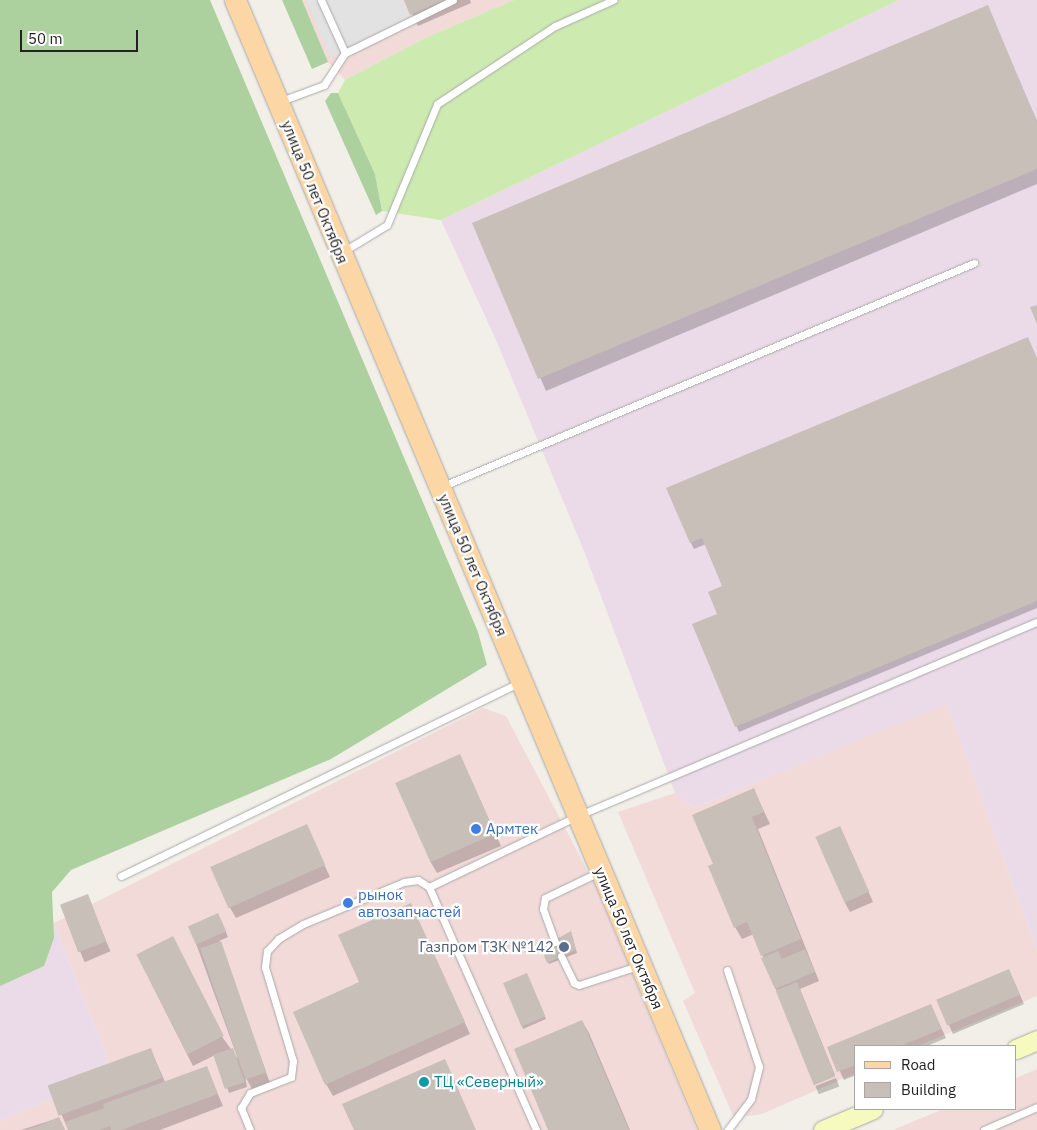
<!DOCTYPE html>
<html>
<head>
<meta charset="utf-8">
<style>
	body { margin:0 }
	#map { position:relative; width:1037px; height:1130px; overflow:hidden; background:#f2efe9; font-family:"IBM Plex Sans",sans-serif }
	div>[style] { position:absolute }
	.commercial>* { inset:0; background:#f2dad9 }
	.industrial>* { inset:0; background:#ebdbe8 }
	.grass>* { inset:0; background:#cdebb0 }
	.forest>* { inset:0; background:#add19e }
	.parking>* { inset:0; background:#e2e2e2 }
	.shadow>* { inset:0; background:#0003; transform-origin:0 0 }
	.building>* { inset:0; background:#c7bfb8; transform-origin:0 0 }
	.roads { filter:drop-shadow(0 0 1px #a9a9a9) drop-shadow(0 0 1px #a9a9a9) }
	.lane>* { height:7px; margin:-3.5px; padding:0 3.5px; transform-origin:3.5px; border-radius:3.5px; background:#fff }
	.secondary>* { height:19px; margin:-9.5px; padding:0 9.5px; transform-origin:9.5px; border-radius:9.5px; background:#f7fabf }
	.primary>* { height:21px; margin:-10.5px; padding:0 10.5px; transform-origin:10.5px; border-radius:10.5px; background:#fcd6a4 }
	.dots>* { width:14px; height:14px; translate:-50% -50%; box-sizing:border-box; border:2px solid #fff; border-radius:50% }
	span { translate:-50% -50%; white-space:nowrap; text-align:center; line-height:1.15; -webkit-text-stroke:4.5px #fff; paint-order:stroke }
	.street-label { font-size:15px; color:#222 }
	.shop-label { font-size:15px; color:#366cbe }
	.left { translate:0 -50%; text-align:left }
	.service-label { font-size:15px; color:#4e5e75 }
	.right { translate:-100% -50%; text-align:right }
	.culture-label { font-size:15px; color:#0d838f }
	.legend { position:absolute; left:854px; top:1045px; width:162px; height:65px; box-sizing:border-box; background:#fff; border:1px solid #a7a7a7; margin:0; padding:6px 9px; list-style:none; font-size:15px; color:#222 }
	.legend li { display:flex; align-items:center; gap:10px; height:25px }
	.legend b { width:25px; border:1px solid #a7a7a7 }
	.scale { position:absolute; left:20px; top:30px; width:118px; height:22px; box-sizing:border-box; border:2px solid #222; border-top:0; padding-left:6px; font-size:15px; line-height:18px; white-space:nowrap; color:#222; -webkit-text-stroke:4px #fff; paint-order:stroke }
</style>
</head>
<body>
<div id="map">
	<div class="commercial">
		<div style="clip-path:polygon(302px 0,514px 0,423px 39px,345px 80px,328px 62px)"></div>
		<div style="clip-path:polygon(947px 703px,1037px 951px,1037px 996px,918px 1046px,856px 1046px,856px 1073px,762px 1114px,734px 1118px,683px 1001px,695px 993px,618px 812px,675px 793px,694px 808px)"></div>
		<div style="clip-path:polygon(483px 708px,506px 716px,594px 883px,697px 1130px,0 1130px,0 1121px,113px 1072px,54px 923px)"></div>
		<div style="clip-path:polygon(1037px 1069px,1037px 1130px,893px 1130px,943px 1109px,1016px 1109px,1016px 1078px)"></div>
	</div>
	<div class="industrial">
		<div style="clip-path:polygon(899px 0,1037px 0,1037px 951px,947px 704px,694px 808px,675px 793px,584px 551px,496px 340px,441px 220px)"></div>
		<div style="clip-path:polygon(38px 871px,54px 923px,113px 1072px,0 1121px,0 881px)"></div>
	</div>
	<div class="grass">
		<div style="clip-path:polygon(514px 0,899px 0,441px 220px,382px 211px,375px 174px,338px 93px,345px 80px,423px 39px)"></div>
	</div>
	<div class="forest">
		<div style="clip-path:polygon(0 0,210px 0,478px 632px,487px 665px,331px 759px,71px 870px,52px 892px,54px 938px,44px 966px,0 986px)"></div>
		<div style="clip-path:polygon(282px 0,302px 0,328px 62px,312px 69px)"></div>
		<div style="clip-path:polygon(331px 93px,338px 93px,375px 174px,382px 211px,376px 215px,325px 101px)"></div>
	</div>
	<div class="parking">
		<div style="clip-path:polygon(306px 0,402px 0,412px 22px,331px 58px)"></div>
	</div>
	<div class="shadow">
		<div style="clip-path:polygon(405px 0,470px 0,471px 3px,418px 26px)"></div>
		<div style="clip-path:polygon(987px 7px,1037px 121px,1037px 184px,546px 391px,474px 223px)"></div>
		<div style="clip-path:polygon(1037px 359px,1037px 608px,739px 732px,693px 625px,718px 615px,724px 587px,706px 544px,694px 549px,691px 543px,668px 489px)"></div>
		<div style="clip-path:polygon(460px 756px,501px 846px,437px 873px,430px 861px)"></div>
		<div style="clip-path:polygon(754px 790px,770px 824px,758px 829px,819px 981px,800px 989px,835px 1075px,814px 1084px,754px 934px,742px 939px,735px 927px,715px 865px)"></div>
		<div style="clip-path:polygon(306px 826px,330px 877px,236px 918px,229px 906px)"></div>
		<div style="clip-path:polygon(840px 827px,873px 902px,850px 912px,845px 903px)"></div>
		<div style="left:87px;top:896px;width:60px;height:28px;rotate:67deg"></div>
		<div style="clip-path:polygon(410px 904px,470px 1034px,333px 1096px,326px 1084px,361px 983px)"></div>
		<div style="clip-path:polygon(221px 920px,228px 937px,219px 941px,270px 1083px,252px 1089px,245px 1076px,247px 1087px,229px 1093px,215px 1055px,193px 1066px,137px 955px,173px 937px,218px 1031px,238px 1059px,190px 927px)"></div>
		<div style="clip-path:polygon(571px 932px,577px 953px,549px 964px,548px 962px)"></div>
		<div style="clip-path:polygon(528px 977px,546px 1019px,523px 1029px,522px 1026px)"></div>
		<div style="clip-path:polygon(1013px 979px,1024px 1004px,953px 1034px,938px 1001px)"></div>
		<div style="clip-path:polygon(931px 1006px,946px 1038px,927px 1046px,856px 1046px,856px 1075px,844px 1080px,829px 1048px)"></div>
		<div style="clip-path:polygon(582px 1021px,589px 1033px,630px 1130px,550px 1130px)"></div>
		<div style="clip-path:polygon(151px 1050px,165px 1082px,206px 1067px,223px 1106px,160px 1130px,70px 1130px,67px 1127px,49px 1086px)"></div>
		<div style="left:836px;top:1078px;width:9px;height:22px;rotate:69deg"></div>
		<div style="clip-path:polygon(58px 1118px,65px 1130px,21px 1130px)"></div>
	</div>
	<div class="building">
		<div style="clip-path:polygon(404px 0,445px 0,410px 15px)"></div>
		<div style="clip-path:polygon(988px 5px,1037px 122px,1037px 169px,538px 379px,472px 223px)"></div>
		<div style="clip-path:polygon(1037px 305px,1037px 324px,1030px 307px)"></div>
		<div style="clip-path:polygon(1028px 337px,1037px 358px,1037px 601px,735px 727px,692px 624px,717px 614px,708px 592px,722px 586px,702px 538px,690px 543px,666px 488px)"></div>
		<div style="left:460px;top:754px;width:87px;height:71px;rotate:66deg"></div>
		<div style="clip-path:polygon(754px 788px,764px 812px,752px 817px,801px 939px,761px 956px,747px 922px,734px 928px,708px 866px,713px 864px,692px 815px)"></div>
		<div style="left:307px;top:824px;width:45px;height:106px;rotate:66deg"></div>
		<div style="left:840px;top:826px;width:72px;height:27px;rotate:66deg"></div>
		<div style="left:88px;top:894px;width:51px;height:30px;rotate:69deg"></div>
		<div style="clip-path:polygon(411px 903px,465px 1022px,325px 1085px,293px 1012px,359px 982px,338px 935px)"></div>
		<div style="left:218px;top:913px;width:20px;height:33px;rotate:66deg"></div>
		<div style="clip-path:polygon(571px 931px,576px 950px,547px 963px,541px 948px)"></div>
		<div style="left:173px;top:936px;width:112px;height:41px;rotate:63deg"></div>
		<div style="left:221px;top:941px;width:139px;height:22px;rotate:71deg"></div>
		<div style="clip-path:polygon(805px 949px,815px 972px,775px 989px,761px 958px,778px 951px,782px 959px)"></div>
		<div style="left:1009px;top:969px;width:28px;height:79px;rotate:67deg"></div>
		<div style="left:527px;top:973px;width:47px;height:26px;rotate:67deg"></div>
		<div style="left:797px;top:982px;width:102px;height:23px;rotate:68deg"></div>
		<div style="clip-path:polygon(931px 1004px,942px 1029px,900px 1046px,856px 1046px,856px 1065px,837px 1072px,827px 1047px)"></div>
		<div style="clip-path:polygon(582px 1020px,629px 1130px,548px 1130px,514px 1049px)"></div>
		<div style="left:151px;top:1048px;width:32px;height:110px;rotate:70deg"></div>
		<div style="left:233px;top:1048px;width:36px;height:21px;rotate:71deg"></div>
		<div style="clip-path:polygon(445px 1059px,476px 1130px,354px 1130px,342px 1104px)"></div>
		<div style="clip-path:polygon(207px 1066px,218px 1094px,121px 1130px,111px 1130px,110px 1126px,99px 1130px,68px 1130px,65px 1122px,104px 1108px,103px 1104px)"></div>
		<div style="clip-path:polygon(59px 1117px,65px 1130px,24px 1130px,38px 1126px)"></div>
	</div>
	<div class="roads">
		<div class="lane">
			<div style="left:321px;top:0;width:58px;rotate:65.6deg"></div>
			<div style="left:281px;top:101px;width:46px;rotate:-20.4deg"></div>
			<div style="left:324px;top:85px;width:38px;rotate:-57deg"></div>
			<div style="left:345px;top:53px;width:120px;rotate:-26.1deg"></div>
			<div style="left:344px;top:251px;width:50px;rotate:-31.2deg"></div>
			<div style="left:387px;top:225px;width:131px;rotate:-67.5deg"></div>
			<div style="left:437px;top:104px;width:141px;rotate:-33.5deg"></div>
			<div style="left:555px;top:26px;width:64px;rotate:-24.1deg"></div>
			<div style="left:443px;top:486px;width:576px;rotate:-22.78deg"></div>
			<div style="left:121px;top:876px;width:441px;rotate:-25.9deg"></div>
			<div style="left:429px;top:887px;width:164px;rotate:-25.6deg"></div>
			<div style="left:577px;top:816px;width:499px;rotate:-22.9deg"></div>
			<div style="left:555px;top:942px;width:35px;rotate:-110deg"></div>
			<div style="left:543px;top:909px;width:11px;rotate:-80deg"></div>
			<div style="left:545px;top:898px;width:60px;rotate:-25.7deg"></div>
			<div style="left:561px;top:956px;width:30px;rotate:64deg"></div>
			<div style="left:574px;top:983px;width:5px;rotate:22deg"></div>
			<div style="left:579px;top:985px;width:62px;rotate:-17.9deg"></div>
			<div style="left:727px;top:970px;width:102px;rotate:71.7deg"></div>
			<div style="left:759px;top:1067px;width:33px;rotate:104deg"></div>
			<div style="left:751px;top:1099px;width:39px;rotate:127deg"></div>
			<div style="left:250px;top:1130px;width:24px;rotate:-112deg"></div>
			<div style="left:241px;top:1108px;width:17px;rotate:-59deg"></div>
			<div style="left:250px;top:1093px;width:44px;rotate:-21.3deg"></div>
			<div style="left:291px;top:1077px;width:16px;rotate:-83deg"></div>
			<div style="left:293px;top:1061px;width:98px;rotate:-106.6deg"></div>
			<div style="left:265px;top:967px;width:16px;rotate:-83deg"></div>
			<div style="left:267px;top:951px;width:16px;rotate:-47deg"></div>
			<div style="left:278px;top:939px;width:29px;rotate:-31deg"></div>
			<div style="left:303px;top:924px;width:109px;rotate:-22.6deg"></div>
			<div style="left:404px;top:882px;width:14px;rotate:-8deg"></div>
			<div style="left:418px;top:880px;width:13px;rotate:32deg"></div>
			<div style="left:429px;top:887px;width:266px;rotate:66.2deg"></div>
			<div style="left:984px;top:1130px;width:58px;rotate:-23.5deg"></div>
		</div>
		<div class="secondary">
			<div style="left:1016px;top:1049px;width:23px;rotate:-23deg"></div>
			<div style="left:823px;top:1130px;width:54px;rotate:-22.8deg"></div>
		</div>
		<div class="primary">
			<div style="left:235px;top:0;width:1226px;rotate:67.2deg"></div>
		</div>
	</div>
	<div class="dots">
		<div style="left:476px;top:829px;background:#3f7fe0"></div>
		<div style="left:348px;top:903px;background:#3f7fe0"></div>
		<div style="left:564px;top:947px;background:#5c6f8a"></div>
		<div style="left:424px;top:1082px;background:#0f9aa8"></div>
	</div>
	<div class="street-label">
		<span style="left:315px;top:192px;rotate:68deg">улица 50 лет Октября</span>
		<span style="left:473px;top:565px;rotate:67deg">улица 50 лет Октября</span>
		<span style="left:629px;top:938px;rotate:67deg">улица 50 лет Октября</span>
	</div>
	<div class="shop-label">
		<span class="left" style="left:486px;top:829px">Армтек</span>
		<span class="left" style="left:358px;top:903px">рынок<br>автозапчастей</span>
	</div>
	<div class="service-label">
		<span class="right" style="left:554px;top:947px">Газпром ТЗК №142</span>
	</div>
	<div class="culture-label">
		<span class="left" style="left:434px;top:1082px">ТЦ «Северный»</span>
	</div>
	<ul class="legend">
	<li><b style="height:6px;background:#fcd6a4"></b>Road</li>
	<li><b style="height:14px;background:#c7bfb8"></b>Building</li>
	</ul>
	<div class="scale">50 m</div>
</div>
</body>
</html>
